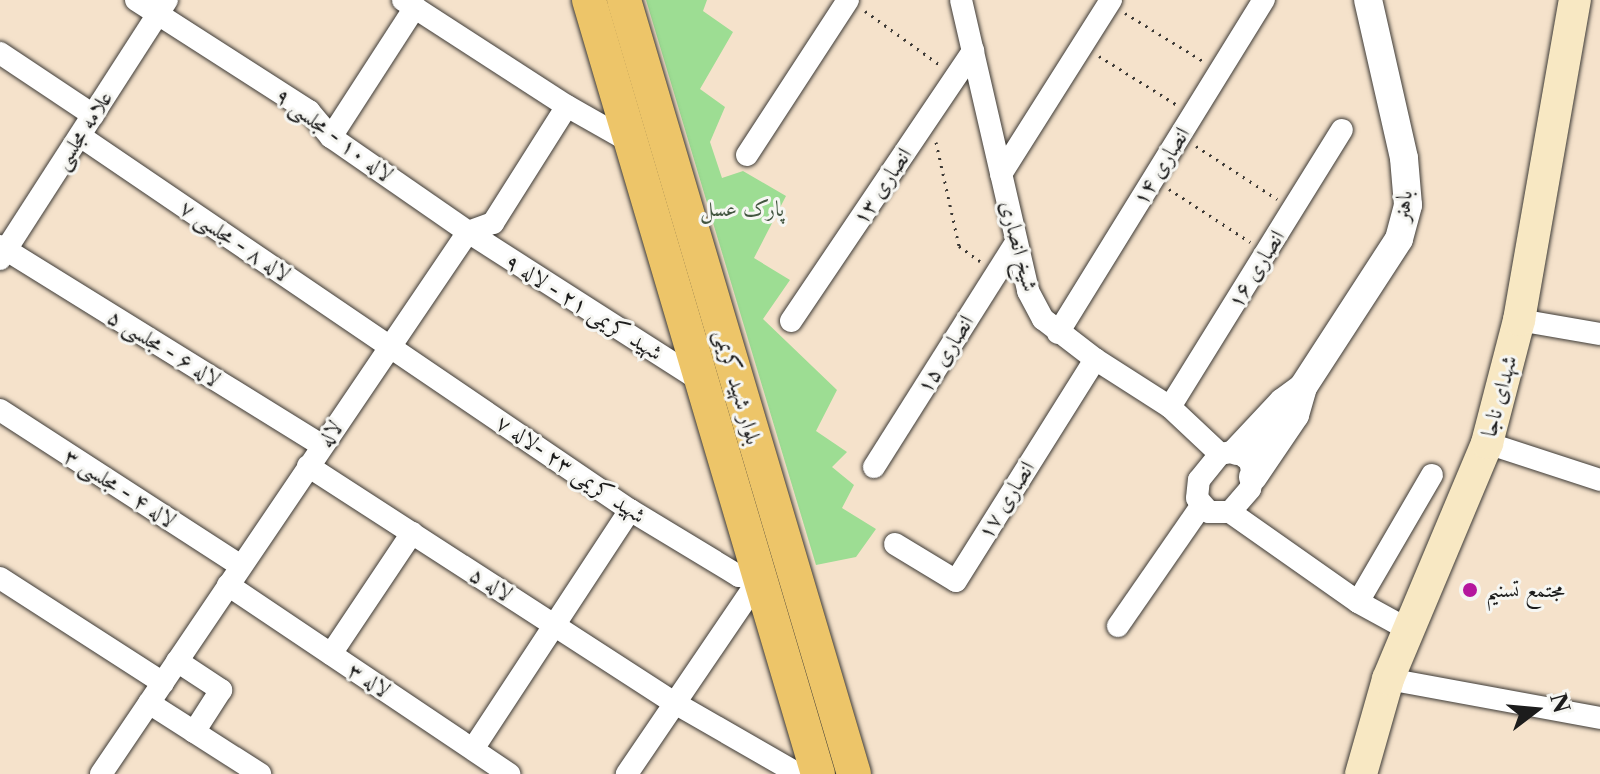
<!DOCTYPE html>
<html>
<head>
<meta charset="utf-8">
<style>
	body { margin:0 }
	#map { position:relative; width:1600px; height:774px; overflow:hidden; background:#f5e2cb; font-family:"Libre Caslon Text",Amiri,serif }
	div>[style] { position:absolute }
	.green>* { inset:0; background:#9ddd93 }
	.path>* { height:3px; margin-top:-1.5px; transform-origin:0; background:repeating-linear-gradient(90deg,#3d3a36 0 2px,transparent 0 8px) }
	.roads { filter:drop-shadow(0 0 2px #3d3a36) drop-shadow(0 0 2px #3d3a36) }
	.minor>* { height:22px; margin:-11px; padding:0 11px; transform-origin:11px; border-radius:11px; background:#fff }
	.tertiary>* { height:28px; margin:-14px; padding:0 14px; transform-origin:14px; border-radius:14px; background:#fff }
	.secondary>* { height:32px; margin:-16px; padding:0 16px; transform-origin:16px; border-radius:16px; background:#f8e8c3 }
	.primary>* { height:34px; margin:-17px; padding:0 17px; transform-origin:17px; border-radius:17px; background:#edc569 }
	.dots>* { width:22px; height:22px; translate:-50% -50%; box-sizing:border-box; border:4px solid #f6f6f2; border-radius:50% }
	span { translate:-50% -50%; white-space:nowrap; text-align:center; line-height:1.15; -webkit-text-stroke:6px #f6f6f2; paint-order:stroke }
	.street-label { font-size:22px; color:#1c1c1c }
	.park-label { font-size:22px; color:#435640 }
	.poi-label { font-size:22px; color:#1c1c1c }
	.left { translate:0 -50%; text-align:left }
	.north { position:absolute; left:1496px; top:670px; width:80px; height:80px; -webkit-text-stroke:6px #f6f6f2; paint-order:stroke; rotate:74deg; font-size:22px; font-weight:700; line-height:32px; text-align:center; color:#1c1c1c }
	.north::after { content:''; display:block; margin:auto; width:28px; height:36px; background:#1c1c1c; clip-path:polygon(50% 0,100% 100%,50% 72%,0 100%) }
</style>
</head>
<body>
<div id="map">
	<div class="green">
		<div style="clip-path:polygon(646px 0,707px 0,703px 11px,733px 32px,700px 89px,725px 107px,710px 142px,722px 178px,743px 171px,786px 196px,754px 258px,790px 280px,763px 319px,837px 390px,816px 431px,847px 452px,832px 467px,854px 485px,842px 508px,876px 529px,856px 557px,816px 565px)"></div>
	</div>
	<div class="path">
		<div style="left:865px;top:11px;width:92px;rotate:35.8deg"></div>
		<div style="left:1125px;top:13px;width:92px;rotate:31.6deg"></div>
		<div style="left:1099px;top:56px;width:92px;rotate:32.1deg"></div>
		<div style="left:936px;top:142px;width:107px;rotate:77.5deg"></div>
		<div style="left:959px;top:246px;width:26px;rotate:36deg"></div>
		<div style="left:1196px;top:146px;width:97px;rotate:33.2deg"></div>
		<div style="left:1169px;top:189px;width:97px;rotate:33.2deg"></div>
	</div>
	<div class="roads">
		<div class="minor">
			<div style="left:136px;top:0;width:206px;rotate:32.7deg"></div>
			<div style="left:309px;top:111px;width:34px;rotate:50deg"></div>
			<div style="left:331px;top:137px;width:167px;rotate:34.7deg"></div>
			<div style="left:468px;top:232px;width:277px;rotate:32.6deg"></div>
			<div style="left:403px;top:0;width:195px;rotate:32.9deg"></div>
			<div style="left:567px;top:106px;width:75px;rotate:29.6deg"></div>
			<div style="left:961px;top:0;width:299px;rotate:77deg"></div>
			<div style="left:1028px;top:291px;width:32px;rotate:62deg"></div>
			<div style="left:1043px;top:319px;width:66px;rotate:37.6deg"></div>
			<div style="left:1095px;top:359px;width:89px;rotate:32.6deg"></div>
			<div style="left:1170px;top:407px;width:69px;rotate:43.2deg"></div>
			<div style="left:0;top:53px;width:112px;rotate:33.7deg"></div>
			<div style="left:80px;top:136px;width:665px;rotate:34.22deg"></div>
			<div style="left:630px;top:510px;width:127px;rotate:31.2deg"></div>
			<div style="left:739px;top:576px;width:21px;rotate:5deg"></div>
			<div style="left:760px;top:578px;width:237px;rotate:124.2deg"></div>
			<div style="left:331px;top:137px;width:155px;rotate:-57.1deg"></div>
			<div style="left:747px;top:155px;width:185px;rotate:-56.9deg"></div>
			<div style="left:1001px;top:174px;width:206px;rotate:-57.7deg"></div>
			<div style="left:0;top:246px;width:379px;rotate:31.8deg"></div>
			<div style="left:0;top:259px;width:308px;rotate:-57.2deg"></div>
			<div style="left:1519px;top:320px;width:82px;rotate:9.8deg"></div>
			<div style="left:791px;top:321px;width:326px;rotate:-56deg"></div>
			<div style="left:1058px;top:333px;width:392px;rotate:-58.3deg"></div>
			<div style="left:1170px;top:407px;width:326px;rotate:-58.2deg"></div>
			<div style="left:0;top:410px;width:287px;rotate:32.9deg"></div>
			<div style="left:1487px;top:443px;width:119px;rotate:18.1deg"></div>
			<div style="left:1237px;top:451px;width:16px;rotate:38deg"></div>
			<div style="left:1250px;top:461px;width:16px;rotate:79deg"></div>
			<div style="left:1253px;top:477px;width:12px;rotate:104deg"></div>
			<div style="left:1250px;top:489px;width:30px;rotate:131deg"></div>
			<div style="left:1230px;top:512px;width:21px;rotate:180deg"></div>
			<div style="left:1209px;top:512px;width:18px;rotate:-131deg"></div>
			<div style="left:1197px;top:498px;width:18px;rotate:-84deg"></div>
			<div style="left:1199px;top:480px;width:33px;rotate:-51deg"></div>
			<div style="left:1220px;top:454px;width:17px;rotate:-10deg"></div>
			<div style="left:308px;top:466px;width:435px;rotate:32.9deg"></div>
			<div style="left:673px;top:702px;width:138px;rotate:29.9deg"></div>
			<div style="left:874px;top:467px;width:266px;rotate:-57.7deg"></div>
			<div style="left:1230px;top:512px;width:156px;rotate:35.1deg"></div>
			<div style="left:1358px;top:602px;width:58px;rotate:28.8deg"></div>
			<div style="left:895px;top:544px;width:71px;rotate:31.2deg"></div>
			<div style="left:956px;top:581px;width:262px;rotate:-57.9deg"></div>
			<div style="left:0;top:578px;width:194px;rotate:32.8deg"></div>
			<div style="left:228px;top:585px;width:339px;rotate:33.9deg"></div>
			<div style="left:1358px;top:602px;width:147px;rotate:-59.8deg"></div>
			<div style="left:1118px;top:626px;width:146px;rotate:-55.3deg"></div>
			<div style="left:331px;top:654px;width:146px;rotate:-56.2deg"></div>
			<div style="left:177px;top:661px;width:53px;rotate:33.4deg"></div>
			<div style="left:221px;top:690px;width:50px;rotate:122.7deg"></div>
			<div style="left:1388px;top:679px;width:216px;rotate:10.4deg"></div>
			<div style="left:149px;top:703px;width:132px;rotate:32.6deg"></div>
			<div style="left:473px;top:749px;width:286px;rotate:-56.7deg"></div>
			<div style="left:101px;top:774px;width:655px;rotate:-55.9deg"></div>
			<div style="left:468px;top:232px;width:27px;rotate:-20deg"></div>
			<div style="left:493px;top:223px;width:138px;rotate:-57.7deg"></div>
		</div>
		<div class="tertiary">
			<div style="left:1237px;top:451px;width:67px;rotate:-46.8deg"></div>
			<div style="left:1283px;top:402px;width:24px;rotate:-36deg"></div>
			<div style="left:1253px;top:477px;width:75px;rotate:-55.9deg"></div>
			<div style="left:1295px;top:415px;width:29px;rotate:-74deg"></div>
			<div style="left:1303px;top:387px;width:176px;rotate:-57deg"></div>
			<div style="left:1399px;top:239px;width:35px;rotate:-75deg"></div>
			<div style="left:1408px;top:205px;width:47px;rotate:-94.9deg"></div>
			<div style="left:1404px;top:158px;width:162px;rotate:-102.8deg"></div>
		</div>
		<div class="secondary">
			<div style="left:1361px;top:774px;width:99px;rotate:-74.1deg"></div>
			<div style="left:1388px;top:679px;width:256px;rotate:-67.2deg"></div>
			<div style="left:1487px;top:443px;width:127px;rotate:-75.4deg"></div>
			<div style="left:1519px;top:320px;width:325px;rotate:-80.1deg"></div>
		</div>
		<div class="primary">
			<div style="left:589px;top:0;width:807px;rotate:73.52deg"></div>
			<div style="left:624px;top:0;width:807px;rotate:73.45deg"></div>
		</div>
	</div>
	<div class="dots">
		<div style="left:1470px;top:590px;background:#b5179e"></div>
	</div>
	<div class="street-label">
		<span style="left:83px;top:130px;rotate:-57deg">علامه مجلسی</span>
		<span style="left:334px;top:135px;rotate:37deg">لاله ۱۰ - مجلسی ۹</span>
		<span style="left:1161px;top:166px;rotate:-58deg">انصاری ۱۴</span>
		<span style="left:882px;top:186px;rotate:-56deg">انصاری ۱۳</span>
		<span style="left:1403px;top:206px;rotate:-84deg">باهنر</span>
		<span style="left:235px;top:241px;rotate:34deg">لاله ۸ - مجلسی ۷</span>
		<span style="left:1019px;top:246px;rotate:75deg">شیخ انصاری</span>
		<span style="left:1256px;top:269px;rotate:-58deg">انصاری ۱۶</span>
		<span style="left:584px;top:307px;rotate:32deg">شهید کریمی ۲۱ - لاله ۹</span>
		<span style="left:164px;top:348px;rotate:32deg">لاله ۶ - مجلسی ۵</span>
		<span style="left:945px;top:354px;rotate:-58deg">انصاری ۱۵</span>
		<span style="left:738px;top:387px;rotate:74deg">بلوار شهید کریمی</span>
		<span style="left:1499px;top:396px;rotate:-75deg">شهدای ناجا</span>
		<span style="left:330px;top:434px;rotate:-56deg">لاله</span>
		<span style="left:571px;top:469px;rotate:34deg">شهید کریمی ۲۳ -لاله ۷</span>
		<span style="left:120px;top:488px;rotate:33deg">لاله ۴ - مجلسی ۳</span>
		<span style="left:1006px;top:500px;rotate:-58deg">انصاری ۱۷</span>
		<span style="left:491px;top:584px;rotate:33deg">لاله ۵</span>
		<span style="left:369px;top:680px;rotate:34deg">لاله ۳</span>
	</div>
	<div class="park-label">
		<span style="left:742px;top:209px">پارک عسل</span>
	</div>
	<div class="poi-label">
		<span class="left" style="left:1486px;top:590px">مجتمع تسنیم</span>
	</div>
	<div class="north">N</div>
</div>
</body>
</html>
